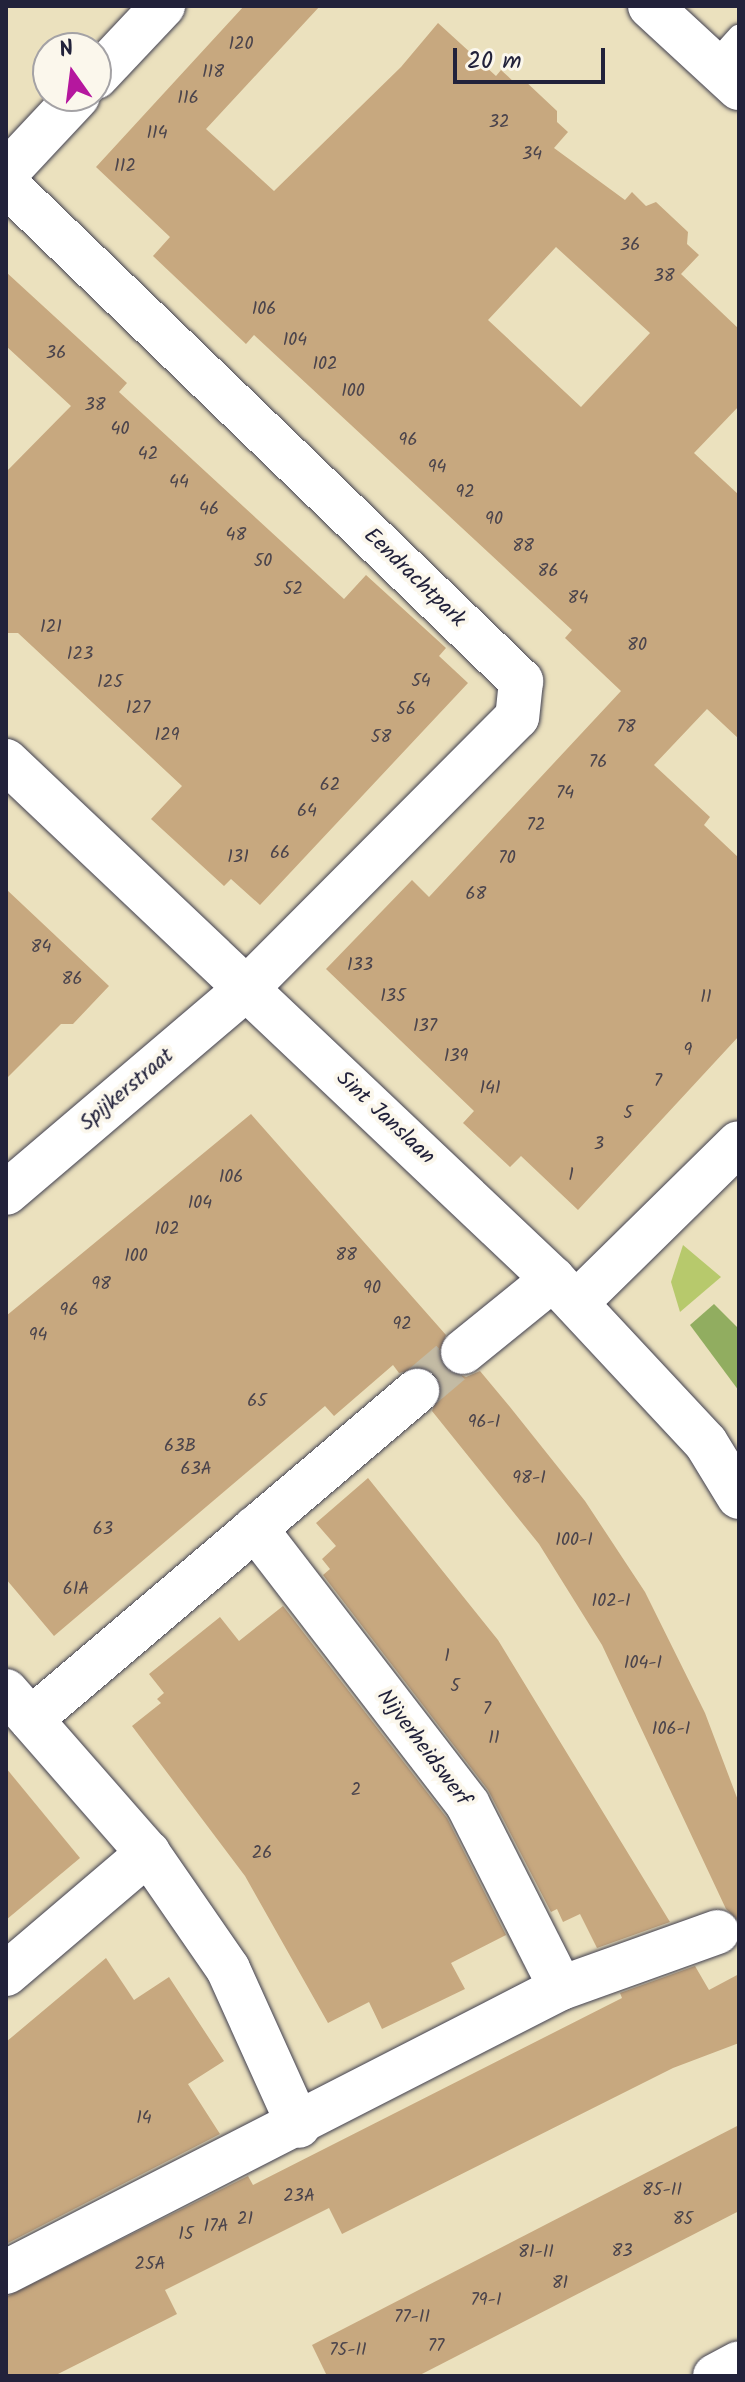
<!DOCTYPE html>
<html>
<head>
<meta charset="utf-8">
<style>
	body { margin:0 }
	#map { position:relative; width:745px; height:2382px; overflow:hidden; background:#ebe1be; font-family:Kalam,sans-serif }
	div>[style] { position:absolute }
	.green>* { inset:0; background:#b7c96c }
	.forest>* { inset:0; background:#91ad60 }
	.building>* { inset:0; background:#c7a87f }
	.minor-tunnel>* { height:44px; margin-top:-22px; transform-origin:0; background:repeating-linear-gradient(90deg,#c3bba4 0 44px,transparent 0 66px) }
	.roads { filter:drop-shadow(0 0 2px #403f4f) drop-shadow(0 0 2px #403f4f) }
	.service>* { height:24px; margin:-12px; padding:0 12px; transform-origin:12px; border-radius:12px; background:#fff }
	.minor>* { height:44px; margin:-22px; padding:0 22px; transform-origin:22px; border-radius:22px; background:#fff }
	.primary>* { height:44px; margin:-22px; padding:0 22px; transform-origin:22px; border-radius:22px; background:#fff }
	span { translate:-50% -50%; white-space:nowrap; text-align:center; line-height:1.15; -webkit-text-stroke:8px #fbf7ec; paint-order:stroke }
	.number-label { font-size:18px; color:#4b444c }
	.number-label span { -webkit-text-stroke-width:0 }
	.street-label { font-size:22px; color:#22223b }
	.frame { position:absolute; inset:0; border:8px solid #22223b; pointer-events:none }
	.north { position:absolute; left:32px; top:32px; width:80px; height:80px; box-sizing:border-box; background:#fbf7ec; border:2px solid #a4a2a5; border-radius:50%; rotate:346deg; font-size:22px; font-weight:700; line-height:32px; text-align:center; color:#22223b }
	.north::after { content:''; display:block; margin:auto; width:28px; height:36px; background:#b5179e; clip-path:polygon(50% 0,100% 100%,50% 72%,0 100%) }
	.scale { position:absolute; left:453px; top:48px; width:152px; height:36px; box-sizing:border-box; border:4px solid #22223b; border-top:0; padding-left:10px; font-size:24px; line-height:28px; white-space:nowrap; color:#22223b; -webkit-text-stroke:6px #fbf7ec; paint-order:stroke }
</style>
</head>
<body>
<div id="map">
	<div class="green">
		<div style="clip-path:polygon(683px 1245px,721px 1277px,680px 1312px,671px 1282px)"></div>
	</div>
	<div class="forest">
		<div style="clip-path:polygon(714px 1304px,739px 1329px,739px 1391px,690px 1325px)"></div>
	</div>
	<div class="building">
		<div style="clip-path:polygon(evenodd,244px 6px,320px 6px,206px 129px,274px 191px,401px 67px,438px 23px,496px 76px,501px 70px,515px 83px,524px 80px,557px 111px,557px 122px,568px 132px,554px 148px,625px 200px,632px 192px,646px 206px,656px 202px,688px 232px,687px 244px,699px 255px,681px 274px,739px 329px,739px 406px,694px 453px,739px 495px,739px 739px,707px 709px,654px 765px,710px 817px,704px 825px,739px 858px,739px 1036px,578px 1210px,521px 1156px,510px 1167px,463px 1123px,474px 1111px,326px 969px,412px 880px,429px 897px,621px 691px,565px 638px,572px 630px,517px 579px,254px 335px,246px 344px,153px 256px,170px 237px,96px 167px,244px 6px,556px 247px,650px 333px,581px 407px,488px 320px,556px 247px)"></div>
		<div style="clip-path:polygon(6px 272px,127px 383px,119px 392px,344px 599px,366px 575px,446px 648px,439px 656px,468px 683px,260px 905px,231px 879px,224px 886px,151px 819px,182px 786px,18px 633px,6px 633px,6px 472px,71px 406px,6px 346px)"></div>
		<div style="clip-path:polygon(6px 889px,109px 986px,73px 1024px,61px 1024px,6px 1079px)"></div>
		<div style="clip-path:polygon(251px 1114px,446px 1335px,438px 1355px,444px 1368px,466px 1377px,480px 1371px,510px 1407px,585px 1501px,645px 1592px,705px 1713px,739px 1803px,739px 1921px,726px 1909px,602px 1645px,539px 1544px,432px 1411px,442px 1387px,426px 1368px,399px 1373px,393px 1365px,334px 1416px,325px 1406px,54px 1636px,6px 1579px,6px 1316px)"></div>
		<div style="clip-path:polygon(368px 1478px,498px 1640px,670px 1922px,597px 1948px,580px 1914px,563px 1922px,557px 1909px,551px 1912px,488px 1790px,323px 1575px,330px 1569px,322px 1559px,336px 1546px,316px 1523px)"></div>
		<div style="clip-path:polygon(283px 1606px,447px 1818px,506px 1935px,451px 1963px,465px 1989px,382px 2029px,369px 2002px,328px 2023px,245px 1876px,132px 1726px,161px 1703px,157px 1699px,164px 1693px,149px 1674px,220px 1617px,239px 1641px)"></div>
		<div style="clip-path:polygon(6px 1768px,80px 1858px,6px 1920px)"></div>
		<div style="clip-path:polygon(106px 1958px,134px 2000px,169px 1977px,224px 2061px,188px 2084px,220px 2134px,6px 2244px,6px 2042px)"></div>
		<div style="clip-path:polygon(695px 1966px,709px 1990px,739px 1974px,739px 2043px,673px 2068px,342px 2234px,329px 2208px,165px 2290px,177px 2314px,54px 2376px,6px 2376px,6px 2297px,248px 2176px,253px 2185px,622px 1998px,620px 1993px)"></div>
		<div style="clip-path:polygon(739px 2125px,739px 2211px,418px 2376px,327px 2376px,312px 2345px)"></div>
	</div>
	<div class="minor-tunnel">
		<div style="left:417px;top:1391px;width:60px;rotate:-40.3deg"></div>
	</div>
	<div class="roads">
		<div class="service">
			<div style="left:714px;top:65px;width:38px;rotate:-48deg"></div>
		</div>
		<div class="minor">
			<div style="left:650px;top:6px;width:121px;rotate:42.7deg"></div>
			<div style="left:96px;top:77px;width:98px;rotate:-46.7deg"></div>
			<div style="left:6px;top:173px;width:105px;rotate:-46.9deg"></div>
			<div style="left:6px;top:184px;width:716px;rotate:43.98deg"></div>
			<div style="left:521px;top:681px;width:36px;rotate:96deg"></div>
			<div style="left:517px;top:717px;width:383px;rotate:134.9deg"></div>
			<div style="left:247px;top:988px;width:316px;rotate:139.6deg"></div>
			<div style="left:6px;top:761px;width:753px;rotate:43.44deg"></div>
			<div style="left:553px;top:1279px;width:224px;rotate:47deg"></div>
			<div style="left:706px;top:1443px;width:63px;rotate:58.6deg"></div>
			<div style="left:576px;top:1303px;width:228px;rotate:-44.5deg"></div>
			<div style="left:463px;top:1352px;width:116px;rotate:-39deg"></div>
			<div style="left:255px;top:1528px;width:349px;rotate:52.4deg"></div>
			<div style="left:468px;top:1805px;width:205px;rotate:63.1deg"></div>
			<div style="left:6px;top:1691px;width:215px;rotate:48.8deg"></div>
			<div style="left:148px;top:1853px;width:141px;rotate:55.4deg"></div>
			<div style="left:228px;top:1969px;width:172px;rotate:65.7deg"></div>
			<div style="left:31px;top:1719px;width:507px;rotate:-40.36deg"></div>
			<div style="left:6px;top:1974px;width:187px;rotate:-40.4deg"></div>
			<div style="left:6px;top:2272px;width:623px;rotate:-27.1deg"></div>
			<div style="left:561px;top:1988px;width:166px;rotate:-19.7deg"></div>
		</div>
		<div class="primary">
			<div style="left:715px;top:2376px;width:27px;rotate:-28deg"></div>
		</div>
	</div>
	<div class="number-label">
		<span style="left:241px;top:45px">120</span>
		<span style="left:213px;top:73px">118</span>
		<span style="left:188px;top:99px">116</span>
		<span style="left:499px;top:123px">32</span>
		<span style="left:157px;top:134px">114</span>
		<span style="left:532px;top:155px">34</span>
		<span style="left:125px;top:167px">112</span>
		<span style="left:630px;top:246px">36</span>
		<span style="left:664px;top:277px">38</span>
		<span style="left:264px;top:310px">106</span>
		<span style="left:295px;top:341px">104</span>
		<span style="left:56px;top:354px">36</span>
		<span style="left:325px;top:365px">102</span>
		<span style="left:353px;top:392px">100</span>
		<span style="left:95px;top:406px">38</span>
		<span style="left:120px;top:430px">40</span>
		<span style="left:408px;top:441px">96</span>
		<span style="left:148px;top:455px">42</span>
		<span style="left:437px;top:468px">94</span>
		<span style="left:179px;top:483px">44</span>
		<span style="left:465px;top:493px">92</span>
		<span style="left:209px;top:510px">46</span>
		<span style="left:494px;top:520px">90</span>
		<span style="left:236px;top:536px">48</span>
		<span style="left:523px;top:547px">88</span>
		<span style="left:263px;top:562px">50</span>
		<span style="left:548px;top:572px">86</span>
		<span style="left:293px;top:590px">52</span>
		<span style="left:578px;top:599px">84</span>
		<span style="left:51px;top:628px">121</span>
		<span style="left:637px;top:646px">80</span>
		<span style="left:80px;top:655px">123</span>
		<span style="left:421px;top:682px">54</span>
		<span style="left:110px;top:683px">125</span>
		<span style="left:138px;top:709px">127</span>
		<span style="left:406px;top:710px">56</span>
		<span style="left:626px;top:728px">78</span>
		<span style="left:167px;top:736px">129</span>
		<span style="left:381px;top:738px">58</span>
		<span style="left:598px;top:763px">76</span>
		<span style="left:330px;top:786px">62</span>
		<span style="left:565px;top:794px">74</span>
		<span style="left:307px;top:812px">64</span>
		<span style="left:536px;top:826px">72</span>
		<span style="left:280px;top:854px">66</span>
		<span style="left:238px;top:858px">131</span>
		<span style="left:507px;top:859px">70</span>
		<span style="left:476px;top:895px">68</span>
		<span style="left:41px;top:948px">84</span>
		<span style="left:360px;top:966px">133</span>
		<span style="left:72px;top:980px">86</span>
		<span style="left:393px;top:997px">135</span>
		<span style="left:706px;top:998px">11</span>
		<span style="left:425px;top:1027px">137</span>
		<span style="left:688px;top:1051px">9</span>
		<span style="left:456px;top:1057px">139</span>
		<span style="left:658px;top:1082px">7</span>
		<span style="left:490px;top:1089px">141</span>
		<span style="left:628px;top:1114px">5</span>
		<span style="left:599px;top:1145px">3</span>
		<span style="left:571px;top:1176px">1</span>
		<span style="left:231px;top:1178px">106</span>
		<span style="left:200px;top:1204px">104</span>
		<span style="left:167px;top:1230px">102</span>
		<span style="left:346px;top:1256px">88</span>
		<span style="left:136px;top:1257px">100</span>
		<span style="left:101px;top:1285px">98</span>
		<span style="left:372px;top:1289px">90</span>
		<span style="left:69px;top:1311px">96</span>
		<span style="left:402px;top:1325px">92</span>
		<span style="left:38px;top:1336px">94</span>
		<span style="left:257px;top:1402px">65</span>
		<span style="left:484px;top:1423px">96-I</span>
		<span style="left:180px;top:1447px">63B</span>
		<span style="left:196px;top:1470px">63A</span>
		<span style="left:529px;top:1479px">98-I</span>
		<span style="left:103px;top:1530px">63</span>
		<span style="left:574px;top:1541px">100-I</span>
		<span style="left:76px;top:1590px">61A</span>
		<span style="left:611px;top:1602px">102-I</span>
		<span style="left:447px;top:1657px">1</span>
		<span style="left:643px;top:1664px">104-I</span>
		<span style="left:455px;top:1687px">5</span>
		<span style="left:487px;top:1710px">7</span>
		<span style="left:671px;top:1730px">106-I</span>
		<span style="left:494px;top:1739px">11</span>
		<span style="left:356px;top:1791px">2</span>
		<span style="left:262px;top:1854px">26</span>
		<span style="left:144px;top:2119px">14</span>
		<span style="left:662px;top:2191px">85-II</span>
		<span style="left:299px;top:2197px">23A</span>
		<span style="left:245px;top:2220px">21</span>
		<span style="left:683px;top:2220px">85</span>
		<span style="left:216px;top:2227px">17A</span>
		<span style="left:186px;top:2235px">15</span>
		<span style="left:622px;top:2252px">83</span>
		<span style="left:536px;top:2253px">81-II</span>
		<span style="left:150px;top:2265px">25A</span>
		<span style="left:560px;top:2284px">81</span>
		<span style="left:486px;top:2301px">79-I</span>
		<span style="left:412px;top:2318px">77-II</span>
		<span style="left:436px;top:2347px">77</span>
		<span style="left:348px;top:2351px">75-II</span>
	</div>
	<div class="street-label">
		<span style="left:414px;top:578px;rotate:44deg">Eendrachtpark</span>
		<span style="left:127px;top:1090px;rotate:-40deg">Spijkerstraat</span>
		<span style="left:385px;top:1118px;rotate:43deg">Sint Janslaan</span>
		<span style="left:423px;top:1748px;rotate:53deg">Nijverheidswerf</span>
	</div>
	<div class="frame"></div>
	<div class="north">N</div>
	<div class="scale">20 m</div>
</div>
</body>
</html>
